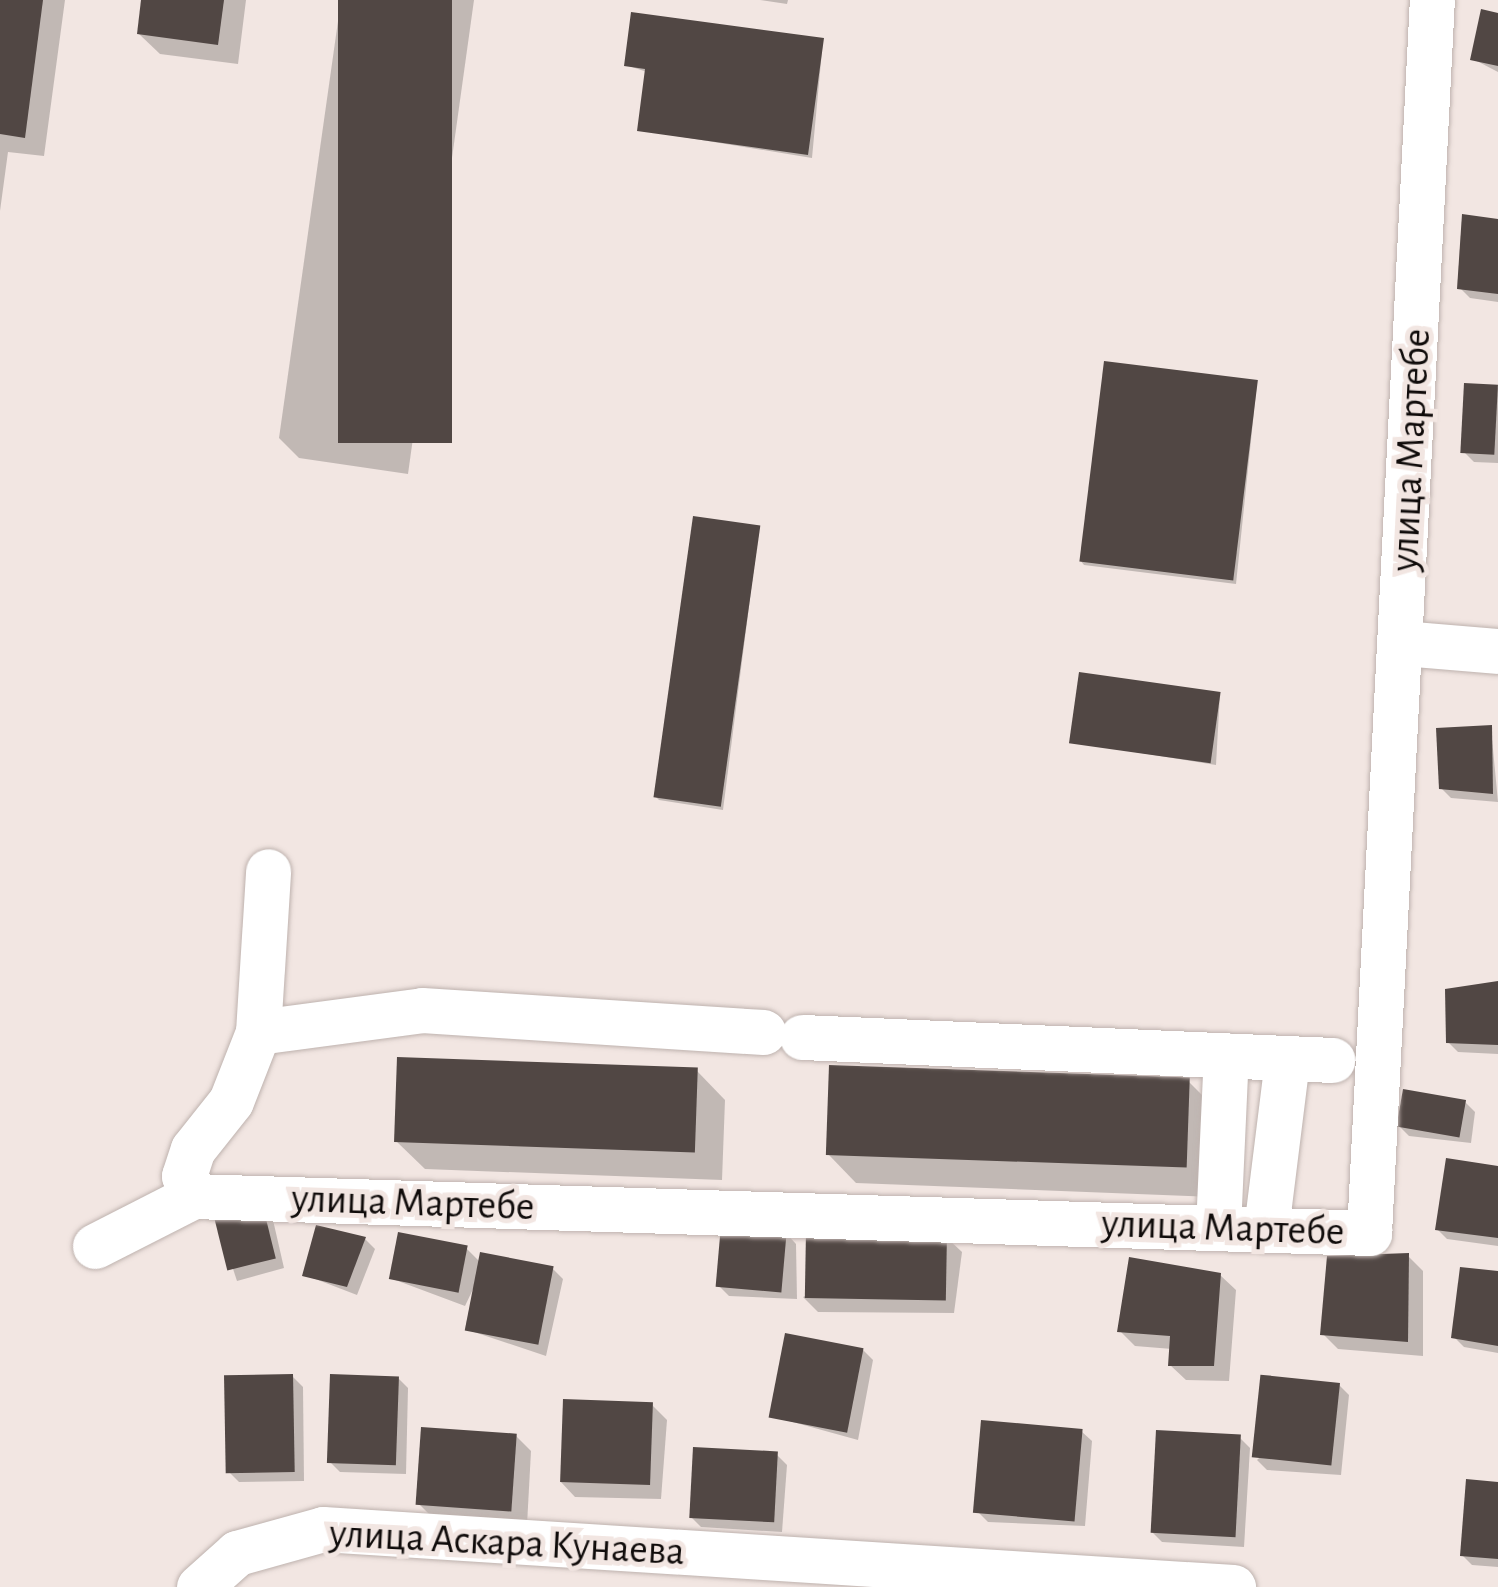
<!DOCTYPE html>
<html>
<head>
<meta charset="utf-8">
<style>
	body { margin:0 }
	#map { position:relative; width:1498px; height:1587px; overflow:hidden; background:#f2e6e2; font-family:"Alegreya Sans",sans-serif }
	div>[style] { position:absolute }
	.shadow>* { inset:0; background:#0003 }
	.building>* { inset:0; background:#514744; transform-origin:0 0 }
	.roads { filter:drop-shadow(0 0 2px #beb2ae) drop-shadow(0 0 2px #beb2ae) }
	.street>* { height:45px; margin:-22.5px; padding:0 22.5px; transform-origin:22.5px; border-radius:22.5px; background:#fff }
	span { translate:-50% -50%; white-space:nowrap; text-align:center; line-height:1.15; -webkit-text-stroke:10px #f2e6e2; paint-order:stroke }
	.street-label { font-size:40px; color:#0f0b0a }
</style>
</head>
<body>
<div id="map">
	<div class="shadow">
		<div style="clip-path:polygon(0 0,65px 0,44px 156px,8px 152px,0 211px)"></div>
		<div style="clip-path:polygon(144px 0,246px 0,238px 64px,160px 54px,139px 34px)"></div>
		<div style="clip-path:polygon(341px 0,474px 0,408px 474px,299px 458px,279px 438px)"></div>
		<div style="clip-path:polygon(760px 0,788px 0,787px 4px)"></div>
		<div style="clip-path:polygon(1498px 16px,1498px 72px,1473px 59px)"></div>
		<div style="clip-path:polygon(823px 40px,812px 158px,640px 130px,647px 72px,626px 65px)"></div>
		<div style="clip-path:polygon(1498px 221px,1498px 302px,1470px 298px,1460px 288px)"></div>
		<div style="clip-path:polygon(1257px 383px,1236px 584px,1084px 565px,1080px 560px)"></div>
		<div style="clip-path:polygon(1498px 387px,1498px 463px,1474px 462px,1464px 452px)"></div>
		<div style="clip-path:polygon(759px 528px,723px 810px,659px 800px,655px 796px)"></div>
		<div style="clip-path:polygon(1220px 693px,1216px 765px,1073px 742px)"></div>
		<div style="clip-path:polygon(1491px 728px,1498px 802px,1451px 798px,1441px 788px)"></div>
		<div style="clip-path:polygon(1498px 983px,1498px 1054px,1458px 1052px,1448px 1042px)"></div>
		<div style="clip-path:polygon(697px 1071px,725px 1100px,722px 1180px,425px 1169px,396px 1141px)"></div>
		<div style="clip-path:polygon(1189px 1082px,1218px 1111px,1214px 1197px,856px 1183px,828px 1154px)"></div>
		<div style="clip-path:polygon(1465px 1102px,1475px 1112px,1471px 1143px,1409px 1136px,1399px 1126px)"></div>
		<div style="clip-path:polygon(1498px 1169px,1498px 1246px,1447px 1239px,1437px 1229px)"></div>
		<div style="clip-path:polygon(217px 1220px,273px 1220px,284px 1268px,237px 1281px)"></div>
		<div style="clip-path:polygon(786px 1233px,796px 1244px,797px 1299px,729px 1296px,719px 1286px)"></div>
		<div style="clip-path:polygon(946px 1237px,962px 1252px,954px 1313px,818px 1312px,803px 1297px)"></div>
		<div style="clip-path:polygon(365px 1239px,375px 1249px,357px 1295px,305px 1275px)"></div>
		<div style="clip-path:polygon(467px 1249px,480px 1262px,553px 1269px,563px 1279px,546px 1356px,465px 1329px,475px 1285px,465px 1306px,390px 1278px)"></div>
		<div style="clip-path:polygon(1408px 1256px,1423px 1271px,1423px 1356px,1338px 1349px,1323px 1334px)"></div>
		<div style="clip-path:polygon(1498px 1274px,1498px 1353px,1464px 1347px,1454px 1337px)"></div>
		<div style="clip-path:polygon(1220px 1275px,1236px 1290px,1229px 1381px,1186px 1380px,1170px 1365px,1172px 1349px,1135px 1346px,1120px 1331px)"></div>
		<div style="clip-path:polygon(863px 1350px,873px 1360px,858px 1440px,771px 1416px)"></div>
		<div style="clip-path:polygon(292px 1376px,303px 1387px,304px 1481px,239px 1482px,229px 1472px)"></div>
		<div style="clip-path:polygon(398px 1378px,408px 1388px,406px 1474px,340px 1472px,330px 1462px)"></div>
		<div style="clip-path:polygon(1339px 1385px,1349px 1395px,1341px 1475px,1267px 1470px,1257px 1460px)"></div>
		<div style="clip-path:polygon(651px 1404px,667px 1420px,661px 1499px,575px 1497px,560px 1481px)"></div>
		<div style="clip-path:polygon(1081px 1431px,1092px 1441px,1085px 1526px,988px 1522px,978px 1512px)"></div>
		<div style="clip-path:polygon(515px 1435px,531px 1451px,527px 1525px,434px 1519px,419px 1504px)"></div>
		<div style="clip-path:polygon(1240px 1438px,1250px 1448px,1244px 1547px,1162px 1542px,1152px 1532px)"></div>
		<div style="clip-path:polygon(777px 1455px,787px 1465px,782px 1532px,701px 1527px,691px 1517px)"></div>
		<div style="clip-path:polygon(1498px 1484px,1498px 1567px,1472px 1565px,1462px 1555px)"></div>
	</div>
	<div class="building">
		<div style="clip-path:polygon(0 0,43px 0,25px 138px,0 134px)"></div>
		<div style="clip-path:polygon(141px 0,224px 0,218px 45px,137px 34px)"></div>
		<div style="left:338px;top:0;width:114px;height:443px"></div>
		<div style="clip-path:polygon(1481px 9px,1498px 13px,1498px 66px,1470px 60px)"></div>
		<div style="clip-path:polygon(631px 12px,824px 38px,808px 155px,637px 131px,645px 69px,624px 66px)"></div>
		<div style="clip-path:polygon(1462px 214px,1498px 219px,1498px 294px,1457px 289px)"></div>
		<div style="left:1104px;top:361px;width:155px;height:202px;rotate:7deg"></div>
		<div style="left:1464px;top:383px;width:34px;height:70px;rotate:3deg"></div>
		<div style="left:693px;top:516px;width:68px;height:284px;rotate:8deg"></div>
		<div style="left:1079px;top:672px;width:143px;height:72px;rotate:8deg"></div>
		<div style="clip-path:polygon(1492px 725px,1493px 794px,1439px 789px,1436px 728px)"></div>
		<div style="clip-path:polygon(1498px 981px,1498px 1045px,1446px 1043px,1445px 989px)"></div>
		<div style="left:397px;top:1057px;width:301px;height:85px;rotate:2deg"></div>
		<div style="left:829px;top:1065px;width:361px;height:90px;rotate:2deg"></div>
		<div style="left:1403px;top:1089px;width:64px;height:38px;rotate:10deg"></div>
		<div style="clip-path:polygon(1446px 1158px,1498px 1166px,1498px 1238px,1435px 1230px)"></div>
		<div style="left:263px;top:1207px;width:53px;height:50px;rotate:76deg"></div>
		<div style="clip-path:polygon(316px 1225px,366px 1237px,347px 1287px,302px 1276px)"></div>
		<div style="left:721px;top:1225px;width:66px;height:62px;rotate:5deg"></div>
		<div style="left:806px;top:1231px;width:141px;height:67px;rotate:1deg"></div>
		<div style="left:398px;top:1232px;width:71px;height:48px;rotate:11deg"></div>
		<div style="left:480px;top:1252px;width:75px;height:80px;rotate:11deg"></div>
		<div style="clip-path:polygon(1409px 1253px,1408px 1342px,1320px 1335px,1327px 1256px)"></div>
		<div style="clip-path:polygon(1129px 1257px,1221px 1273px,1214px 1366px,1168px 1366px,1170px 1336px,1117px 1332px)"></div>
		<div style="clip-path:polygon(1460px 1267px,1498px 1271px,1498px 1346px,1451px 1338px)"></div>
		<div style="left:785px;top:1333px;width:80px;height:86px;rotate:11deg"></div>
		<div style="left:293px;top:1374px;width:98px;height:69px;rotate:89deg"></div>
		<div style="left:330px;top:1374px;width:69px;height:89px;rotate:2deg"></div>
		<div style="left:1340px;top:1383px;width:83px;height:80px;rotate:96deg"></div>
		<div style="left:563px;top:1399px;width:90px;height:83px;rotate:2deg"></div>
		<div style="left:981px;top:1420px;width:102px;height:93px;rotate:5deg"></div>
		<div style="left:421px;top:1427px;width:96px;height:78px;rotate:4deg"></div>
		<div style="left:1156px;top:1430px;width:85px;height:103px;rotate:3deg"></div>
		<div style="left:693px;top:1447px;width:85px;height:71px;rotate:3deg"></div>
		<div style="clip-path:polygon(1466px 1479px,1498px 1482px,1498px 1559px,1460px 1556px)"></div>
	</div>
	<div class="roads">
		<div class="street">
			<div style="left:1402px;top:643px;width:96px;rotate:4.8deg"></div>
			<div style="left:258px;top:1032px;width:165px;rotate:-7.6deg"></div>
			<div style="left:422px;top:1010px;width:342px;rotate:3.7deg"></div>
			<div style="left:802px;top:1037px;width:531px;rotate:2.48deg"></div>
			<div style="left:193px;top:1196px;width:22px;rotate:-114deg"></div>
			<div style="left:184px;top:1176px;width:28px;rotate:-72deg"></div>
			<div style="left:193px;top:1149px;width:61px;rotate:-51.6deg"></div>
			<div style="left:231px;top:1101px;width:74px;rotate:-68.6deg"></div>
			<div style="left:258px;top:1032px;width:161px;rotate:-86.4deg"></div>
			<div style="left:1218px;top:1228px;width:173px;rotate:-87.4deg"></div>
			<div style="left:1266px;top:1229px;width:170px;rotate:-82.9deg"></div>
			<div style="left:95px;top:1246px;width:110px;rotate:-27deg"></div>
			<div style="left:193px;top:1196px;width:1177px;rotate:1.8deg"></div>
			<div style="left:1369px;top:1233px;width:1235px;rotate:-87.08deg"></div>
			<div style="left:199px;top:1587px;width:51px;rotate:-41.8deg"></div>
			<div style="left:237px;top:1553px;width:89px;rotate:-15.6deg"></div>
			<div style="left:323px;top:1529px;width:912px;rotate:3.65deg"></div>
		</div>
	</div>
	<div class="street-label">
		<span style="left:1411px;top:450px;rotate:-87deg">улица Мартебе</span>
		<span style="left:413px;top:1203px;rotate:2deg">улица Мартебе</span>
		<span style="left:1223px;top:1228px;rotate:2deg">улица Мартебе</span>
		<span style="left:507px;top:1543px;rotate:3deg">улица Аскара Кунаева</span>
	</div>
</div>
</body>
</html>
